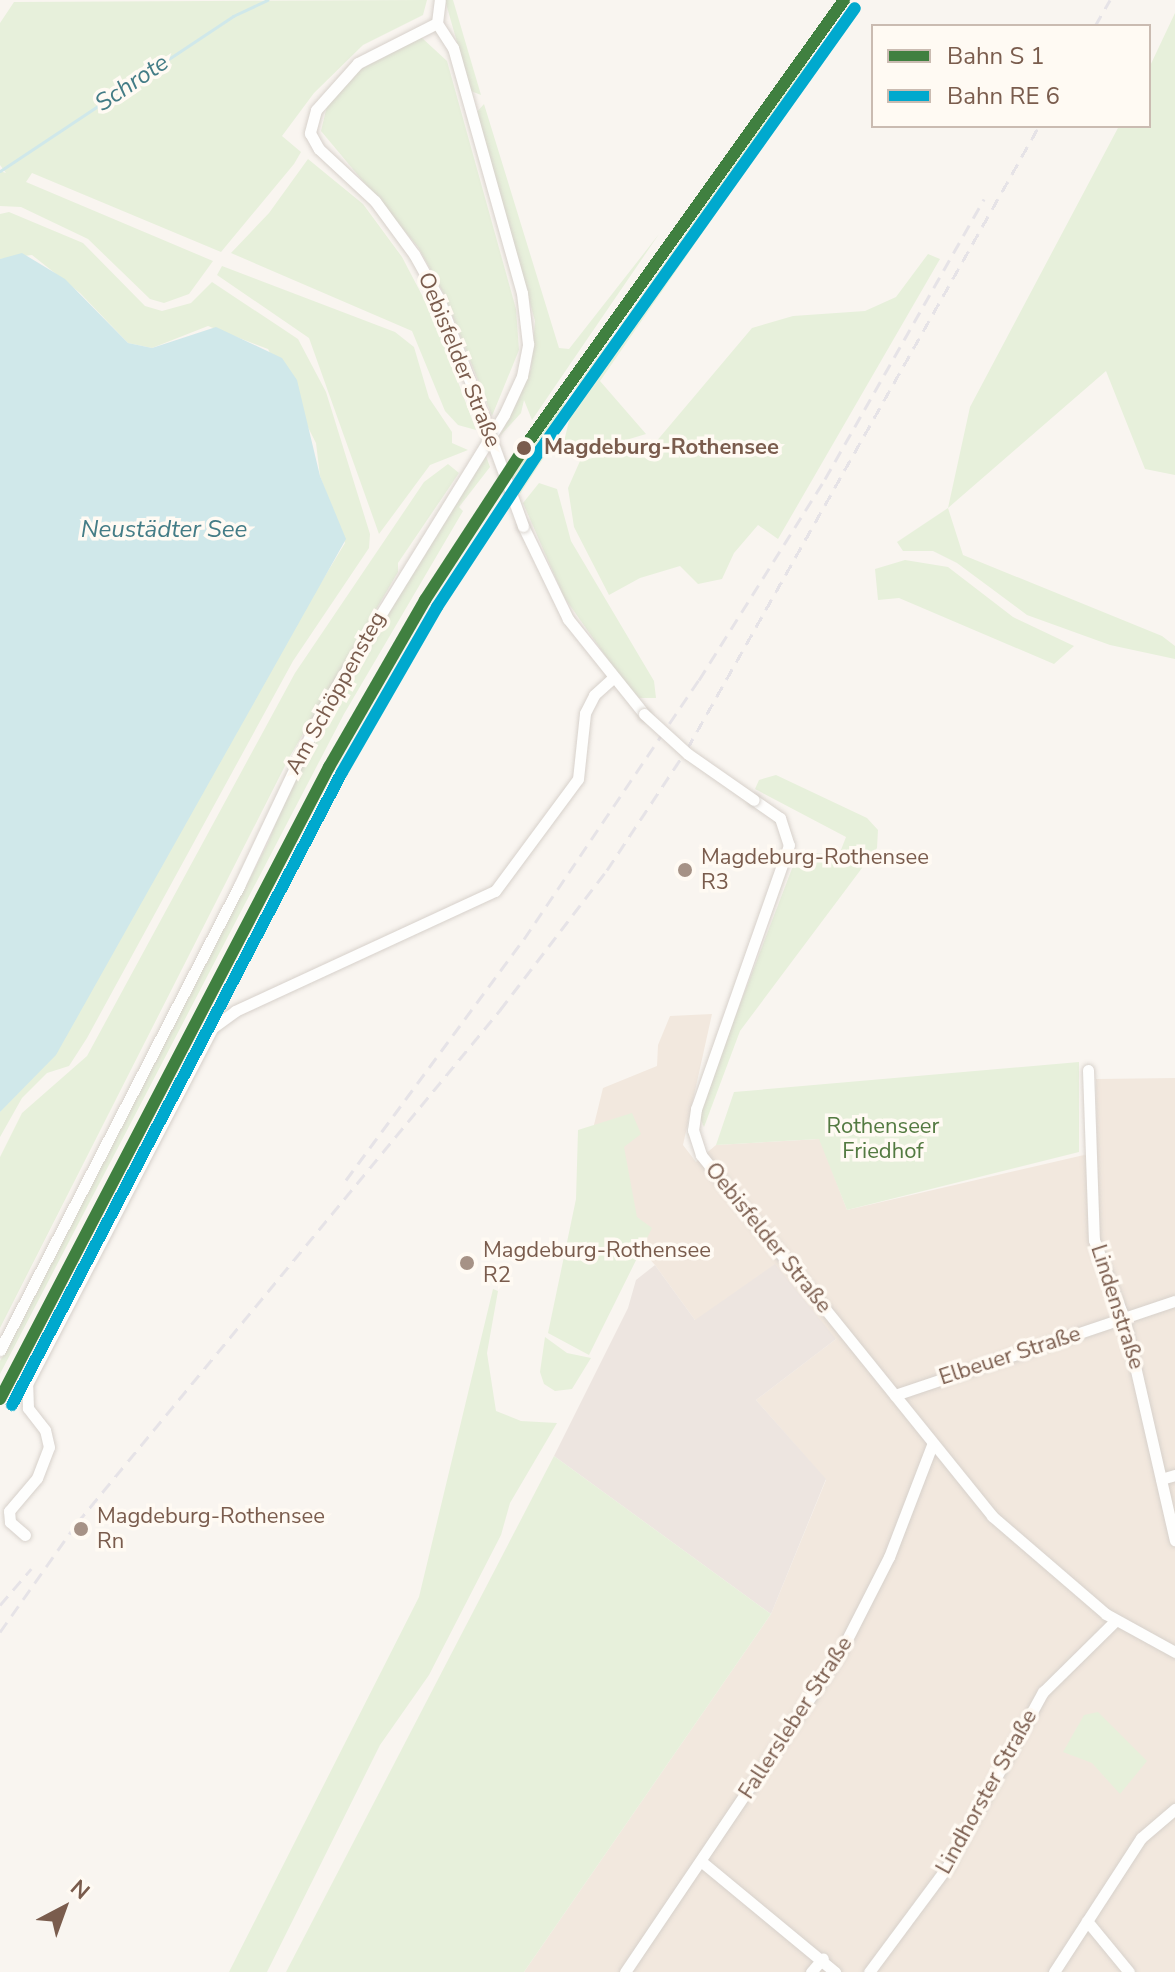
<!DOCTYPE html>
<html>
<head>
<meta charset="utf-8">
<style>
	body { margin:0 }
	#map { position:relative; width:1175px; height:1972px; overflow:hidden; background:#f9f5f0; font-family:"Nunito Sans",sans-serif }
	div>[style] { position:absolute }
	.residential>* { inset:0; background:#f2e8de }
	.industrial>* { inset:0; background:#ede5e0 }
	.green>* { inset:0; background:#e7f0db }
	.water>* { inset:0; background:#d0e8ea }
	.stream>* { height:3px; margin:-1.5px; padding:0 1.5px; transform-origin:1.5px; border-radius:1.5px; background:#d0e8ea }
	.roads { filter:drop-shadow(0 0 2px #d7d1cb) drop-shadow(0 0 2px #d7d1cb) }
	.minor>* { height:11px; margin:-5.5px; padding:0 5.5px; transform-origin:5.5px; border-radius:5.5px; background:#fefefd }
	.rail>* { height:3px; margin-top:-1.5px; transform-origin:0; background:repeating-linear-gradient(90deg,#e6e3e7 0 12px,transparent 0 20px) }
	.bridges { filter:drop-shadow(0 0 2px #d7d1cb) drop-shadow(0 0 2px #d7d1cb) }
	.minor-bridge>* { height:11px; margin:-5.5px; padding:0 5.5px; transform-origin:5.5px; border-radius:5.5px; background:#fefefd }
	.rail-1>* { height:12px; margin:-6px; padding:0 6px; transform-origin:6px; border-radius:6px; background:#408040 }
	.rail-2>* { height:12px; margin:-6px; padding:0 6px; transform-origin:6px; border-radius:6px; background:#00a9ce }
	.dots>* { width:22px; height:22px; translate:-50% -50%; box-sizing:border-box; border:4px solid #fffaf3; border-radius:50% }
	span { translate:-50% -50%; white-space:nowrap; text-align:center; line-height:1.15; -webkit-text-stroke:7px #fffaf3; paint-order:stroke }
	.street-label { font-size:22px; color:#7a5c4d }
	.stop-label { font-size:22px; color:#7a5c4d; font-weight:700 }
	.left { translate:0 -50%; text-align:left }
	.poi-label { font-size:22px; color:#7a5c4d }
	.park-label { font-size:22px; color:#537a41 }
	.water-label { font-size:24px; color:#437c86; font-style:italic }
	.legend { position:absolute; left:871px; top:24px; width:280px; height:104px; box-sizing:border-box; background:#fffaf3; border:2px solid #cabbb1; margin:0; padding:10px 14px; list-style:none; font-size:24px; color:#7a5c4d }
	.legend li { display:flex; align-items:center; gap:16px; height:40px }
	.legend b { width:40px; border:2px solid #cabbb1 }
	.north { position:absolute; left:24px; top:1868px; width:80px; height:80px; -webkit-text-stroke:6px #fffaf3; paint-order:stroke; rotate:41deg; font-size:22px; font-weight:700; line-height:32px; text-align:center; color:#7a5c4d }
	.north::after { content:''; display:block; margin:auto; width:28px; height:36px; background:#7a5c4d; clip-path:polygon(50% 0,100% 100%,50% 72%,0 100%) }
</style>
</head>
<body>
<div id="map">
	<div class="residential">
		<div style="clip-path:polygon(712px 1014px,683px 1145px,696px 1162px,716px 1145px,820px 1139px,847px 1210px,1097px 1152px,1096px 1079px,1175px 1078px,1175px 1972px,524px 1972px,771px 1614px,826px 1480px,756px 1400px,836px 1339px,695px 1320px,655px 1265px,580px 1182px,603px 1088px,657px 1066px,658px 1045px,670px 1016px)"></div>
	</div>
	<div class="industrial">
		<div style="clip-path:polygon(775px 1264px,836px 1339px,756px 1400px,826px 1479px,771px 1614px,554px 1456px,628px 1308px,636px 1280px,655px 1265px,695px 1320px)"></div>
	</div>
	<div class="green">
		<div style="clip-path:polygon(427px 0,423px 15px,363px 45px,314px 93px,282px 136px,301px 152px,294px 164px,221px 252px,32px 173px,26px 182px,213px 261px,189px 294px,164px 303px,150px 299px,88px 239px,21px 207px,0 206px,0 171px,6px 173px,0 165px,0 23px,14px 2px)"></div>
		<div style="clip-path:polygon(445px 0,453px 0,481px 95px,471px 91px)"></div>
		<div style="clip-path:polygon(1175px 13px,1175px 475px,1145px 469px,1106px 371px,948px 508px,963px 555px,1162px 636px,1175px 646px,1175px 659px,1110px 645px,1027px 615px,957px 563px,933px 551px,903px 551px,897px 542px,948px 508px,970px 407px,1119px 126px,1149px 126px,1149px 68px)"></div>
		<div style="clip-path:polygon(421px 37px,447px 61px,516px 309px,519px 350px,492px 416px,444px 294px,418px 247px,321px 131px,327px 106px,361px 69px)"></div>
		<div style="clip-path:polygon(807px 61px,817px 67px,600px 381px,646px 434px,583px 453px,562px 451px,577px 385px,612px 338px,617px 341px,624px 332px,619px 328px)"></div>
		<div style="clip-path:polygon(484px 104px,559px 348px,569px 349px,659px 234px,532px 420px,524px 400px,521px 413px,500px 436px,531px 369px,535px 321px,477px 112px)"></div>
		<div style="clip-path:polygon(308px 159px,363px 204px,402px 257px,434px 318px,476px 430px,458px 425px,445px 411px,412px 331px,231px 253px,269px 213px)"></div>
		<div style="clip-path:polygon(9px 212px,83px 243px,145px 306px,162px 311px,191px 303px,212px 282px,298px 339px,326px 392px,370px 534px,369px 548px,293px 661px,87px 1038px,69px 1066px,47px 1073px,22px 1098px,0 1137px,0 1112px,345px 543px,320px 476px,316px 443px,268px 349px,208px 326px,152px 348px,128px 343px,80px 293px,32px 255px,0 259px,0 214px)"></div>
		<div style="clip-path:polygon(928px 254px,940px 259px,778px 539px,758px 525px,734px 553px,722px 579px,698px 584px,680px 566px,640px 578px,609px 595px,574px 527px,568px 488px,580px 461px,655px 443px,752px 328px,793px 316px,865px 311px,896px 297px)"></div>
		<div style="clip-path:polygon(222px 266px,395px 332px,414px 347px,429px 398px,452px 432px,452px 443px,468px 450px,430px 465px,379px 534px,309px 338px,217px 275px)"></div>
		<div style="clip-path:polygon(565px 400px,563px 428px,520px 494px,512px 473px)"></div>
		<div style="clip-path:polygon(484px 451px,490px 467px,459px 507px,463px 511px,344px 714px,0 1374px,0 1361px,268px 843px,291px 783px,361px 655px)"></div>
		<div style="clip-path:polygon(448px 464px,459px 473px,398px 563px,398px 572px,289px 758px,0 1328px,0 1157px,22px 1113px,87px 1056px,295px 673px,424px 482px)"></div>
		<div style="clip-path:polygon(539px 483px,557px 489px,571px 541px,654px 681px,656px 698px,639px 698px,626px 685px,564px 597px,523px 503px)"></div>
		<div style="clip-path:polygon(905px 560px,948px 567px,1013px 617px,1074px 646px,1054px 664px,899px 598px,878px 600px,875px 569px)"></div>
		<div style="clip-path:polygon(776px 775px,867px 818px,878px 830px,877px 848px,740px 1031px,704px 1127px,699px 1116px,719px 1059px,793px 866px,811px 853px,839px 855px,846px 837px,755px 789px,759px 780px)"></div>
		<div style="clip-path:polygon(1079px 1062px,1079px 1152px,847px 1210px,819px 1139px,716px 1145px,734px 1092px)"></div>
		<div style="clip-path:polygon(632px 1113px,641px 1134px,624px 1147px,637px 1217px,652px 1228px,589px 1355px,548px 1333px,576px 1199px,578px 1130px)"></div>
		<div style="clip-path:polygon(493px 1289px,498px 1291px,487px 1353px,496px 1411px,521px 1421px,557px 1423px,510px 1503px,501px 1535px,429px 1675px,380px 1745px,267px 1972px,229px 1972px,419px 1597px)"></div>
		<div style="clip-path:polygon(545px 1337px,567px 1353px,591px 1358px,572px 1389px,555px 1391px,544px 1384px,540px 1372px)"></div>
		<div style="clip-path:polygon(554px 1456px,771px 1614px,524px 1972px,286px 1972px)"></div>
		<div style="clip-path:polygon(1098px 1712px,1147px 1761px,1120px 1794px,1092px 1763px,1063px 1752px,1084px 1715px)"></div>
	</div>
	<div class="water">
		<div style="clip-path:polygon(22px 253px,65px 279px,128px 343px,152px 348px,216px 327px,282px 358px,297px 380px,320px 476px,346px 539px,56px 1055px,0 1112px,0 259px)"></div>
	</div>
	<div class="stream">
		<div style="left:0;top:171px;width:280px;rotate:-33.6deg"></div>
		<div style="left:233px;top:16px;width:38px;rotate:-25deg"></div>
	</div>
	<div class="roads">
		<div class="minor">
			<div style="left:437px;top:23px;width:89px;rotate:153.1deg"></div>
			<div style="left:358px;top:63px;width:63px;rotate:131.8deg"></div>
			<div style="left:316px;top:110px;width:24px;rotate:105deg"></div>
			<div style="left:310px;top:133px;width:18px;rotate:61deg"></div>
			<div style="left:319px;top:149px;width:76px;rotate:42.9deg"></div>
			<div style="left:375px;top:201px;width:66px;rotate:53.7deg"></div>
			<div style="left:414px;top:254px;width:51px;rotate:60.9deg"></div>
			<div style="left:439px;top:299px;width:125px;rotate:69.4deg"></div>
			<div style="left:437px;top:23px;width:23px;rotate:-83deg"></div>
			<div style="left:523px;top:526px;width:103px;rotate:64.2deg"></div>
			<div style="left:568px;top:619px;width:122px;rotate:51.3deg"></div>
			<div style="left:754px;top:800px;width:32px;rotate:35deg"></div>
			<div style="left:780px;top:818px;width:28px;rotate:72deg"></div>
			<div style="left:789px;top:845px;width:280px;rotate:109.4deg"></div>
			<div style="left:696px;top:1109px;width:21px;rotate:98deg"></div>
			<div style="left:693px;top:1130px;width:26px;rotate:72deg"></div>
			<div style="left:701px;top:1155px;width:464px;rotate:51.1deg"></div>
			<div style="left:992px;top:1516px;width:150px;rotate:40.7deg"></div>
			<div style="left:1106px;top:1614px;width:79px;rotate:28.8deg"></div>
			<div style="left:1088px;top:1070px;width:170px;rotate:88deg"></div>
			<div style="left:1094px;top:1240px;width:84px;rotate:69deg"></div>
			<div style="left:1124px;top:1318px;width:228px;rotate:77.1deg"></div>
			<div style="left:0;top:1350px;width:522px;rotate:-62.75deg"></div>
			<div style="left:239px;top:886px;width:197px;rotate:-64.7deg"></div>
			<div style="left:323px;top:708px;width:344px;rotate:-58.3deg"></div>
			<div style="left:504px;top:415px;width:43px;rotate:-65.2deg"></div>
			<div style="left:522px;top:376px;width:33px;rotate:-79deg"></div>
			<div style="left:528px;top:344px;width:51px;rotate:-96.7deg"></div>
			<div style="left:522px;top:293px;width:255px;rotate:-105.7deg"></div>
			<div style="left:453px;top:48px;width:30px;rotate:-123deg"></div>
			<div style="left:895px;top:1395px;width:295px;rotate:-18.6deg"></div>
			<div style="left:1161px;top:1479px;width:15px;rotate:-16deg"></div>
			<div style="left:25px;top:1535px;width:20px;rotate:-139deg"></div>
			<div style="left:10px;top:1522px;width:11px;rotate:-95deg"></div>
			<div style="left:9px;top:1511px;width:43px;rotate:-49.7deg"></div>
			<div style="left:37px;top:1478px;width:33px;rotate:-69deg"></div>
			<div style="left:49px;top:1447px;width:17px;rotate:-103deg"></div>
			<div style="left:45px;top:1430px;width:28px;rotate:-128deg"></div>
			<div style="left:28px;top:1408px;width:24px;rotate:-92deg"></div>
			<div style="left:27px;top:1384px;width:401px;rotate:-62.5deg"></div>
			<div style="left:212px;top:1028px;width:29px;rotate:-36deg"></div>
			<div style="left:235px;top:1011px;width:286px;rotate:-24.8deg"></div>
			<div style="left:495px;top:891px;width:139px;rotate:-53.5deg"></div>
			<div style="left:578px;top:779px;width:66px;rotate:-83.9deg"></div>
			<div style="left:585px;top:713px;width:20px;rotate:-63deg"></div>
			<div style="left:594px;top:695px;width:24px;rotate:-42deg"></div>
			<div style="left:702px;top:1862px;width:173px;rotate:39.6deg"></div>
			<div style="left:1087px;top:1921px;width:66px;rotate:50.5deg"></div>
			<div style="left:625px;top:1972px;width:385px;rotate:-56deg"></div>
			<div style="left:840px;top:1653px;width:108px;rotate:-63deg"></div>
			<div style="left:889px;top:1557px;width:120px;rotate:-69deg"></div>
			<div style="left:811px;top:1972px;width:18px;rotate:-49deg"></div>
			<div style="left:869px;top:1972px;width:131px;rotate:-53.4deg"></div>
			<div style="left:947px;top:1867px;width:200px;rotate:-61.3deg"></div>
			<div style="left:1043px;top:1692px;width:101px;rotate:-44.6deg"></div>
			<div style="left:1054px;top:1972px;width:160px;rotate:-57deg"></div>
			<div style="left:1141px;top:1838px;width:45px;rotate:-40.5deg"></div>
		</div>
	</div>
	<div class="rail">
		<div style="left:1095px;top:26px;width:30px;rotate:-60deg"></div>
		<div style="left:346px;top:1180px;width:300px;rotate:-53.6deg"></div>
		<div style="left:524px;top:939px;width:313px;rotate:-56deg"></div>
		<div style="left:699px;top:680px;width:237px;rotate:-57.9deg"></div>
		<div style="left:825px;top:479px;width:322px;rotate:-60.4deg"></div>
		<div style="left:0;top:1605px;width:48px;rotate:-49.3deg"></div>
		<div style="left:0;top:1632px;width:133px;rotate:-54.8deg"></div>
		<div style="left:77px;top:1523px;width:665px;rotate:-50.49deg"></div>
		<div style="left:500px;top:1010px;width:176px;rotate:-52.6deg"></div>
		<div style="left:607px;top:870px;width:145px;rotate:-56.5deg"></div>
		<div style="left:687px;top:749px;width:716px;rotate:-60.53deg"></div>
	</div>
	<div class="bridges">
		<div class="minor-bridge">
			<div style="left:483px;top:416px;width:117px;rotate:70deg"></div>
			<div style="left:644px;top:714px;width:59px;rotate:42.3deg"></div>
			<div style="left:688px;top:754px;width:80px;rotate:34.9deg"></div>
		</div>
	</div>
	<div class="rail-1">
		<div style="left:0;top:1399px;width:713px;rotate:-62.5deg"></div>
		<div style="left:329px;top:767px;width:193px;rotate:-60.1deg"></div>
		<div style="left:425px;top:600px;width:185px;rotate:-56.9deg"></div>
		<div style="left:526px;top:445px;width:547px;rotate:-54.45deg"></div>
	</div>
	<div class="rail-2">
		<div style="left:12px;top:1405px;width:712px;rotate:-62.46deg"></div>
		<div style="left:341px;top:774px;width:193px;rotate:-60.1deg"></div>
		<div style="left:437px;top:607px;width:184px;rotate:-56.7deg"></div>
		<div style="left:538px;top:453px;width:546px;rotate:-54.54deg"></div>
	</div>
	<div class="dots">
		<div style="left:524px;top:448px;background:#7a5c4d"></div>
		<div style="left:685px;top:870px;background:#a69286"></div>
		<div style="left:467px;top:1263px;background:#a69286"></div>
		<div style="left:81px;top:1529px;background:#a69286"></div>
	</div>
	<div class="street-label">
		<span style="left:459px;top:360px;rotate:68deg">Oebisfelder Straße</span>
		<span style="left:336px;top:693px;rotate:-61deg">Am Schöppensteg</span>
		<span style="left:768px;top:1238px;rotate:51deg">Oebisfelder Straße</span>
		<span style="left:1117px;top:1307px;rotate:72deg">Lindenstraße</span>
		<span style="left:1010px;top:1356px;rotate:-18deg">Elbeuer Straße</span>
		<span style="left:796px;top:1718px;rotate:-57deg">Fallersleber Straße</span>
		<span style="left:987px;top:1792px;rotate:-61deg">Lindhorster Straße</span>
	</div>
	<div class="stop-label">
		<span class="left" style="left:544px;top:448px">Magdeburg-Rothensee</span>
	</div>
	<div class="poi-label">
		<span class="left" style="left:701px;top:870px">Magdeburg-Rothensee<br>R3</span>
		<span class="left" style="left:483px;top:1263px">Magdeburg-Rothensee<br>R2</span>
		<span class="left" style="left:97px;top:1529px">Magdeburg-Rothensee<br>Rn</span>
	</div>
	<div class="park-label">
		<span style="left:883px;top:1139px">Rothenseer<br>Friedhof</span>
	</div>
	<div class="water-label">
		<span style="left:132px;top:83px;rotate:-34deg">Schrote</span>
		<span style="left:164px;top:530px">Neustädter See</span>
	</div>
	<ul class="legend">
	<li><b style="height:10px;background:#408040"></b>Bahn S 1</li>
	<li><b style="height:10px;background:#00a9ce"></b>Bahn RE 6</li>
	</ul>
	<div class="north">N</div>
</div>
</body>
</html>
